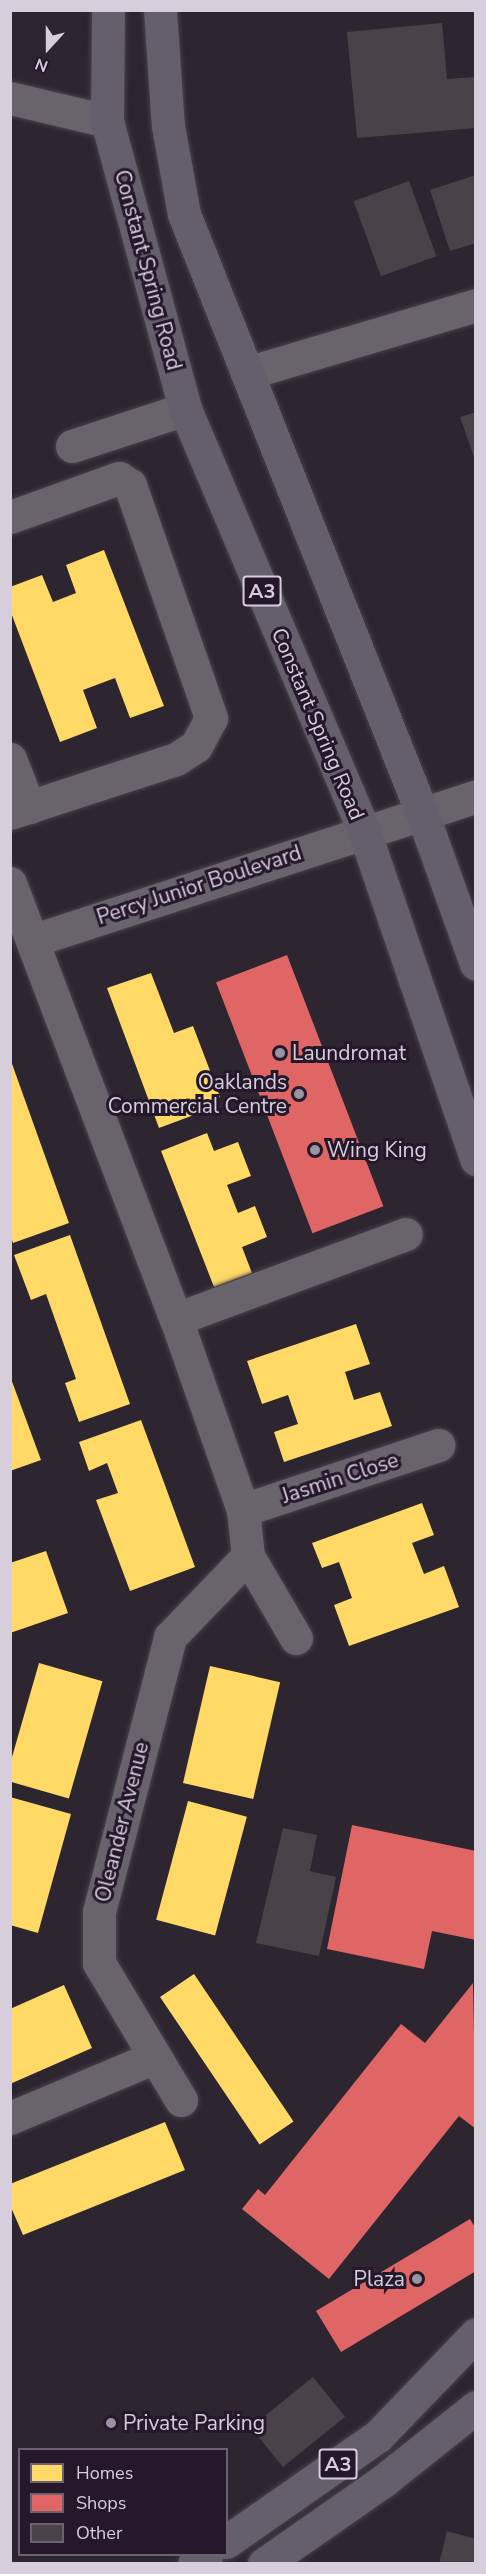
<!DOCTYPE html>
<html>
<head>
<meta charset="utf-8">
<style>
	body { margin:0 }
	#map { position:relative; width:486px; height:2574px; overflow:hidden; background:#2d2630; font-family:"Nunito Sans",sans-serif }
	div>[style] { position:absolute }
	.homes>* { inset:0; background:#ffd966; transform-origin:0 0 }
	.shops>* { inset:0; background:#e06666; transform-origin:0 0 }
	.building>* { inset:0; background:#494249; transform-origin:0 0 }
	.roads { filter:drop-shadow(0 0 2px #47424b) drop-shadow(0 0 2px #47424b) }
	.minor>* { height:33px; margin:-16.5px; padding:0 16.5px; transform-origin:16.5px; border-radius:16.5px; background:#69646c }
	.major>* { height:33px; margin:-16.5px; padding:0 16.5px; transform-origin:16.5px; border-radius:16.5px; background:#655f6c }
	.dots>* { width:16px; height:16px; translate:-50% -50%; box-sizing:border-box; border:3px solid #24182a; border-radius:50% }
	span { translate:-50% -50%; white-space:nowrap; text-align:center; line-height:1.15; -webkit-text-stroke:6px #24182a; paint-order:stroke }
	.shield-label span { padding:2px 4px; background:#24182a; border:2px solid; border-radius:4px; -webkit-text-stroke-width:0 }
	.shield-label { font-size:20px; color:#d6cedb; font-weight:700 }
	.street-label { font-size:21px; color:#d6cedb }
	.poi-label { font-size:21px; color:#d6cedb }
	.left { translate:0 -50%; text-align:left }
	.right { translate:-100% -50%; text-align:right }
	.frame { position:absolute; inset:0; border:12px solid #d6cedb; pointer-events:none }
	.legend { position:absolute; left:18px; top:2448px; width:210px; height:108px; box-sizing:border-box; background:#24182a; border:2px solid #6b6171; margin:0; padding:8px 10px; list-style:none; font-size:18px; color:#d6cedb }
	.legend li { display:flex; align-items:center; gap:12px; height:30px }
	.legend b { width:30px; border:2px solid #6b6171 }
	.north { position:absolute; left:18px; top:18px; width:60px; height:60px; -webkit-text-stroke:4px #24182a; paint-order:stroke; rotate:201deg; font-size:16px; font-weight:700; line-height:24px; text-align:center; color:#d6cedb }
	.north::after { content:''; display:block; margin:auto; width:21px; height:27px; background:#d6cedb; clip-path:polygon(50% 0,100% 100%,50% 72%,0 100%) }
</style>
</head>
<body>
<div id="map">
	<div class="homes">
		<div style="clip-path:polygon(104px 550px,164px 706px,130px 718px,115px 678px,83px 690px,97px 728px,60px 742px,10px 610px,10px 587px,42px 575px,53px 602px,76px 593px,66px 565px)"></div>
		<div style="clip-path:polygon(151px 973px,174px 1033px,193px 1026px,220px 1097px,199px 1104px,202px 1112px,159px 1128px,107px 988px)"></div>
		<div style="clip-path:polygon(11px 1061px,69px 1223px,13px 1243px,10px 1234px)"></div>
		<div style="clip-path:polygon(207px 1133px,214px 1151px,238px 1142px,251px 1176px,227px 1185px,238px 1213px,255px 1206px,267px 1237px,242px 1247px,252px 1273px,214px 1287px,161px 1151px)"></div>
		<div style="clip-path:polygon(70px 1235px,130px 1404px,79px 1422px,65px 1383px,76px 1379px,46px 1294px,31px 1300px,14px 1255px)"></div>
		<div style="clip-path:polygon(356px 1324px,370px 1364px,345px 1372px,354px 1400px,380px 1392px,392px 1426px,284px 1462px,274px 1432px,298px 1424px,288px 1395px,262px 1404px,247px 1361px)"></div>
		<div style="clip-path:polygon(10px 1376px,41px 1460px,10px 1471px)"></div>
		<div style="clip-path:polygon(141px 1420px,195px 1567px,130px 1591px,96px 1500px,118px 1493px,107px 1463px,89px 1471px,79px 1442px)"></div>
		<div style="clip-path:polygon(422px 1503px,434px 1535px,412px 1543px,424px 1574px,444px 1566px,459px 1607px,349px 1646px,334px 1605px,352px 1598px,339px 1562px,322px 1568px,312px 1543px)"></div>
		<div style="clip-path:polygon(46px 1551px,68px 1613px,10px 1633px,10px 1563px)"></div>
		<div style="left:39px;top:1663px;width:66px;height:122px;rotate:16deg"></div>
		<div style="left:210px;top:1666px;width:72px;height:120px;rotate:13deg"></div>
		<div style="clip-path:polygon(10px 1797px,71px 1814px,38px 1933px,10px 1925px)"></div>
		<div style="left:188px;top:1801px;width:61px;height:123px;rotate:15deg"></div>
		<div style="left:194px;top:1974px;width:178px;height:41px;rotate:56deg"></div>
		<div style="clip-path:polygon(64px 1985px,92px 2048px,10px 2084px,10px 2009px)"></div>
		<div style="clip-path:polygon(165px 2122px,185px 2170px,23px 2235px,10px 2205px,10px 2184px)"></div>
	</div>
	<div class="shops">
		<div style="left:287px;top:955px;width:269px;height:76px;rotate:69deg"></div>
		<div style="clip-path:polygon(352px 1825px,476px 1851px,476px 1940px,432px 1931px,424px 1969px,327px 1949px)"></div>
		<div style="clip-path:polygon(473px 1983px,476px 2129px,459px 2116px,329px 2279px,242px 2209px,258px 2189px,265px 2195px,401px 2024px,425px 2043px)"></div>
		<div style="clip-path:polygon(470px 2219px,476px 2229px,476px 2271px,341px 2352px,316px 2311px)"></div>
	</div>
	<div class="building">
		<div style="clip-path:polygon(442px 23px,447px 79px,476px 77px,476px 128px,357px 138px,347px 32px)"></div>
		<div style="clip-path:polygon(476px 175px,476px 243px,450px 251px,430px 190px)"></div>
		<div style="left:409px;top:181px;width:80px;height:59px;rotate:70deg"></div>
		<div style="clip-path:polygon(476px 412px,476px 460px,475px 460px,460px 417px)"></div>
		<div style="clip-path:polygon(283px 1828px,317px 1835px,310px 1871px,336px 1877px,319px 1956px,256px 1943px)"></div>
		<div style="left:313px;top:2377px;width:51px;height:80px;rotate:51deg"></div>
		<div style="clip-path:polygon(447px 2531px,476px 2539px,476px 2564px,439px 2564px)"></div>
	</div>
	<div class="roads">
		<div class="minor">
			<div style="left:10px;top:98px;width:100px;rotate:13.3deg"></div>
			<div style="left:247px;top:373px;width:239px;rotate:-16.5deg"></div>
			<div style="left:72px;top:446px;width:119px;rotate:-18.1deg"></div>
			<div style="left:10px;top:517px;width:116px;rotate:-19.7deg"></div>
			<div style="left:119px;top:478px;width:13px;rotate:32deg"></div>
			<div style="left:130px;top:485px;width:247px;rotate:70.8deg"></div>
			<div style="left:211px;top:718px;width:32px;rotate:118deg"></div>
			<div style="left:196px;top:746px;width:24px;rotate:147deg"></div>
			<div style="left:176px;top:759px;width:175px;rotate:162deg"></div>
			<div style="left:10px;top:759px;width:52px;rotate:68.4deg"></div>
			<div style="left:10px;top:883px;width:467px;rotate:69.2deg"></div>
			<div style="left:176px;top:1319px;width:202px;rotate:70.7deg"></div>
			<div style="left:243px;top:1510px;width:46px;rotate:83.8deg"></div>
			<div style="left:248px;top:1556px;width:95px;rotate:59.7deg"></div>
			<div style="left:34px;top:940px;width:465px;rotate:-18deg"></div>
			<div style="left:176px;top:1319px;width:245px;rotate:-20.3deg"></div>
			<div style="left:243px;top:1510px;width:206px;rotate:-18.4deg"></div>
			<div style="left:181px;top:2100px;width:160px;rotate:-120.9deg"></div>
			<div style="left:99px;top:1963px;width:51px;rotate:-90deg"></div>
			<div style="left:99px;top:1912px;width:284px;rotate:-75.5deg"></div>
			<div style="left:170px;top:1637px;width:112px;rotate:-46.1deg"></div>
			<div style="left:10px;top:2118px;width:155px;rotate:-22.8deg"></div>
		</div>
		<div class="major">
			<div style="left:108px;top:10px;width:111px;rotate:90.5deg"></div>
			<div style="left:107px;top:121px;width:298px;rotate:74.8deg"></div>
			<div style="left:185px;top:409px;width:458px;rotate:67deg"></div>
			<div style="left:364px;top:831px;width:347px;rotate:71.1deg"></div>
			<div style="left:160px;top:10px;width:116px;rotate:86.1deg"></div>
			<div style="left:168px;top:126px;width:89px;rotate:79.7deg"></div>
			<div style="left:184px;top:214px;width:645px;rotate:68.33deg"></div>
			<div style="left:422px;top:813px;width:160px;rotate:70.3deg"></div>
			<div style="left:226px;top:2542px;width:185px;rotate:-34.9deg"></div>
			<div style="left:378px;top:2436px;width:141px;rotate:-46.1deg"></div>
			<div style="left:194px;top:2564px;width:16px;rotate:-38deg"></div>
			<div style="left:264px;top:2564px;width:145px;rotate:-34.9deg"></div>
			<div style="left:383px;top:2481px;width:119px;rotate:-38.5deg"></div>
		</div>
	</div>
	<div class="dots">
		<div style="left:280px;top:1053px;background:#9b939f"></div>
		<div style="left:299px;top:1094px;background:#9b939f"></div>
		<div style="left:315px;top:1150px;background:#9b939f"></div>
		<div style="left:417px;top:2279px;background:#9b939f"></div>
		<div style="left:111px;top:2423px;background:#9b939f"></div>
	</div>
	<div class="shield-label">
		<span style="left:262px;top:591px">A3</span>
		<span style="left:338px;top:2464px">A3</span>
	</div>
	<div class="street-label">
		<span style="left:148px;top:270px;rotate:75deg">Constant Spring Road</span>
		<span style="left:318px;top:724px;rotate:67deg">Constant Spring Road</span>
		<span style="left:199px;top:885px;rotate:-18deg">Percy Junior Boulevard</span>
		<span style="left:340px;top:1478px;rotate:-18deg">Jasmin Close</span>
		<span style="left:122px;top:1822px;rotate:-76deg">Oleander Avenue</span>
	</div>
	<div class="poi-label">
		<span class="left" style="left:292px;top:1053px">Laundromat</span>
		<span class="right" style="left:287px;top:1094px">Oaklands<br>Commercial Centre</span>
		<span class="left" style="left:327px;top:1150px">Wing King</span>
		<span class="right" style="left:405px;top:2279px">Plaza</span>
		<span class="left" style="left:123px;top:2423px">Private Parking</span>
	</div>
	<div class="frame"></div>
	<ul class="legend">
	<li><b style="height:16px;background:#ffd966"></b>Homes</li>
	<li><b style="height:16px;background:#e06666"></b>Shops</li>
	<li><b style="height:16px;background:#494249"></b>Other</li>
	</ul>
	<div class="north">N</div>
</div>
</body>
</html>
